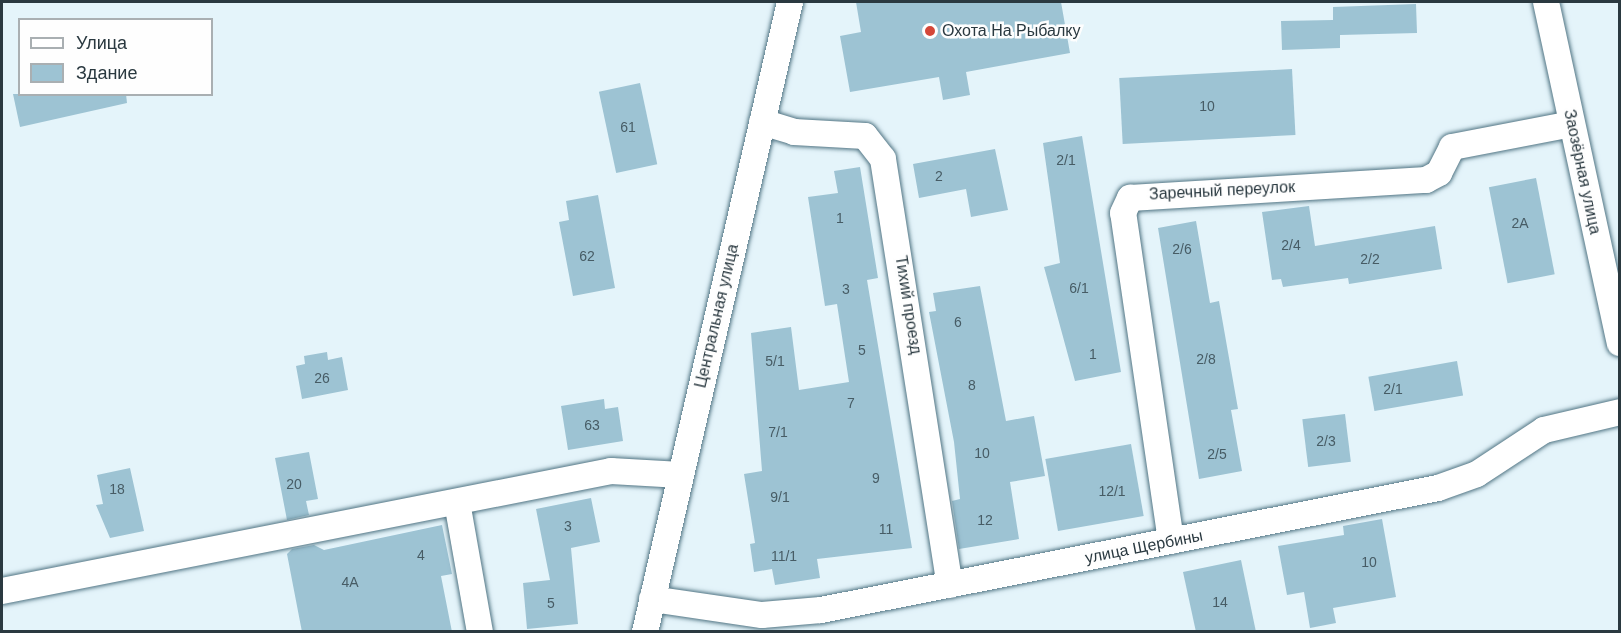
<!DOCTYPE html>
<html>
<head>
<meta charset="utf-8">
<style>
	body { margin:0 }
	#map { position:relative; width:1621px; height:633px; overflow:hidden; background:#e4f4fa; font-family:Helvetica,sans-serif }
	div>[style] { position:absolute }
	.building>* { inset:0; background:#9dc3d3; transform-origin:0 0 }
	.roads { filter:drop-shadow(0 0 2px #517584) drop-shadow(0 0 2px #517584) }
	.minor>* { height:26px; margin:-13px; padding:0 13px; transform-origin:13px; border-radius:13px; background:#fff }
	.dots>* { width:16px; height:16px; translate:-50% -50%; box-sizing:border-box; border:3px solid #fefefe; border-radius:50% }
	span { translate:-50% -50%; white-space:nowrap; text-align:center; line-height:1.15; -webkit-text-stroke:5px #fefefe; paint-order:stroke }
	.number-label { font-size:14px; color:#475c65 }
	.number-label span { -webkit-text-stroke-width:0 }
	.poi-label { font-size:16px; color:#2a3940 }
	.left { translate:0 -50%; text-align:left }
	.street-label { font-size:16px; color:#2a3940 }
	.frame { position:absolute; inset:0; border:3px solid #2a3940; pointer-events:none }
	.legend { position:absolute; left:18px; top:18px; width:195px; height:78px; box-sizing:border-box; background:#fefefe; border:2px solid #a9afb2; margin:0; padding:8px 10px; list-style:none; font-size:18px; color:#2a3940 }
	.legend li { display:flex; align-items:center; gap:12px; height:30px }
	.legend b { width:30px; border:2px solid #a9afb2 }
</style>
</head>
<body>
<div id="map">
	<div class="building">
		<div style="clip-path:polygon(856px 2px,1061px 2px,1070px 53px,966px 72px,970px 95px,943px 100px,939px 77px,850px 92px,840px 36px,861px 32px)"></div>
		<div style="clip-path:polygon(1416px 4px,1417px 33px,1340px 35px,1340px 48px,1282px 50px,1281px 21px,1333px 20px,1333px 7px)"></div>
		<div style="left:1292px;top:69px;width:66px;height:173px;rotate:87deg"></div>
		<div style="left:640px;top:83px;width:83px;height:42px;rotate:78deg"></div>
		<div style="clip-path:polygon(13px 94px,126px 94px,127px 103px,20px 127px)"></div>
		<div style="clip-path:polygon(1082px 136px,1121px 372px,1075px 381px,1044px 267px,1060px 263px,1043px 143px)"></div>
		<div style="clip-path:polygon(995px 149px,1008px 210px,971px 217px,966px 189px,919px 198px,913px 164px)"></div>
		<div style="clip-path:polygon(860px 167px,878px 278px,867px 280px,912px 548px,817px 559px,820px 578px,775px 585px,772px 569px,754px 572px,750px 544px,755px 543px,744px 474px,762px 471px,751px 333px,791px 327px,799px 390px,849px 382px,837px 304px,825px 306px,808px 197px,838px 193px,834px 171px)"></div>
		<div style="left:1536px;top:178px;width:98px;height:48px;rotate:79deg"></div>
		<div style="clip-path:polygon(598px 195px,615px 288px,573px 296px,559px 222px,569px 220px,566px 201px)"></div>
		<div style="clip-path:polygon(1309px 206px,1315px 246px,1435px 226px,1442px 269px,1349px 284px,1348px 278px,1283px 287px,1281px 279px,1272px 280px,1262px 212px)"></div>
		<div style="clip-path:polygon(1196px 221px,1210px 303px,1219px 301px,1238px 409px,1231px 410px,1242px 471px,1199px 479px,1158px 228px)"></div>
		<div style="clip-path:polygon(980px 286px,1006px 421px,1034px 416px,1045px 476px,1010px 482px,1019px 539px,959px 549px,952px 501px,960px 499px,954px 442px,929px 312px,936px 311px,933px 293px)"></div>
		<div style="clip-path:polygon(327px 352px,328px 360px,342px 357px,348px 390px,302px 399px,296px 366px,305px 364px,304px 356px)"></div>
		<div style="left:1457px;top:361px;width:35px;height:90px;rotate:80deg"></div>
		<div style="clip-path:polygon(604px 399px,605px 409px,618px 407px,623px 441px,568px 450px,561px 406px)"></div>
		<div style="left:1345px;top:414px;width:48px;height:43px;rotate:83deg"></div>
		<div style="left:1131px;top:444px;width:73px;height:87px;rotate:80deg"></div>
		<div style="clip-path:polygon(309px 452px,318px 499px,306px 501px,309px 515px,287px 520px,275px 458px)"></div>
		<div style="clip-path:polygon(130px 468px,144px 531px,110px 538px,96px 505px,103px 504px,97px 475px)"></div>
		<div style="clip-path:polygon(591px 498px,600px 542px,571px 548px,578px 624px,527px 629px,523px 583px,550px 580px,536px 509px)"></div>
		<div style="clip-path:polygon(1382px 519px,1396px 597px,1333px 608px,1336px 623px,1310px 628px,1304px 592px,1287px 595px,1278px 546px,1344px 535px,1343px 526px)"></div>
		<div style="clip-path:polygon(442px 525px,452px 574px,441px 576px,452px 632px,302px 632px,287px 554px,292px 549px,314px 545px,324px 550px)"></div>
		<div style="clip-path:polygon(1241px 560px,1256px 632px,1196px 632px,1183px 572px)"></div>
	</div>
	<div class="roads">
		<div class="minor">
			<div style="left:1546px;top:2px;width:349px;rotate:77.8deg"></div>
			<div style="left:762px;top:122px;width:34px;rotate:17deg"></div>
			<div style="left:794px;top:132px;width:71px;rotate:3.2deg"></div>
			<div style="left:865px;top:136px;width:29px;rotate:52deg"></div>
			<div style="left:883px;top:159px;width:431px;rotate:81.1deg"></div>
			<div style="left:457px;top:502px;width:132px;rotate:80deg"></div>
			<div style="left:1171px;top:541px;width:331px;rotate:-98.3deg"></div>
			<div style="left:1123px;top:213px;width:17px;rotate:-65deg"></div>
			<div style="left:1130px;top:198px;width:297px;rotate:-3.5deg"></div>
			<div style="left:1426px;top:180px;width:15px;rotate:-28deg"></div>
			<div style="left:1439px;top:173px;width:29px;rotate:-63deg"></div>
			<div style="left:1452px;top:147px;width:121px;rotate:-10.9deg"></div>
			<div style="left:2px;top:591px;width:621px;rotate:-11.15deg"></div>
			<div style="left:611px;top:471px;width:70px;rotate:3.3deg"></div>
			<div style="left:652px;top:599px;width:111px;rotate:8.3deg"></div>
			<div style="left:762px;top:615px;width:59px;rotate:-4.8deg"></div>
			<div style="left:821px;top:610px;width:629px;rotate:-11.18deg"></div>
			<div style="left:1438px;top:488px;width:41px;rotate:-19.7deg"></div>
			<div style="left:1477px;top:474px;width:80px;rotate:-33.3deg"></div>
			<div style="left:1544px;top:430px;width:78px;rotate:-13.3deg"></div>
			<div style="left:645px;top:632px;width:646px;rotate:-77.04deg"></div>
		</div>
	</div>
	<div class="dots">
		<div style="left:930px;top:31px;background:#d44739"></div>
	</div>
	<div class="number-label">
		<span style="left:1207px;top:106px">10</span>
		<span style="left:628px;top:127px">61</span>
		<span style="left:1066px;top:160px">2/1</span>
		<span style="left:939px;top:176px">2</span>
		<span style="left:840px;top:218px">1</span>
		<span style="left:1520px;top:223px">2А</span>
		<span style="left:1291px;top:245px">2/4</span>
		<span style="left:1182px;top:249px">2/6</span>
		<span style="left:587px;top:256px">62</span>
		<span style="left:1370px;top:259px">2/2</span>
		<span style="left:1079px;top:288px">6/1</span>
		<span style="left:846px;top:289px">3</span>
		<span style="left:958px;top:322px">6</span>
		<span style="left:862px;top:350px">5</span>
		<span style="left:1093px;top:354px">1</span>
		<span style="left:1206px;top:359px">2/8</span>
		<span style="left:775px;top:361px">5/1</span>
		<span style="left:322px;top:378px">26</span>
		<span style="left:972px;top:385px">8</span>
		<span style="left:1393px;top:389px">2/1</span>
		<span style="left:851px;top:403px">7</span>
		<span style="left:592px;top:425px">63</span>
		<span style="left:778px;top:432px">7/1</span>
		<span style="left:1326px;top:441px">2/3</span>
		<span style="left:982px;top:453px">10</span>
		<span style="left:1217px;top:454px">2/5</span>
		<span style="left:876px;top:478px">9</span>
		<span style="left:294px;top:484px">20</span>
		<span style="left:117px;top:489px">18</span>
		<span style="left:1112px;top:491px">12/1</span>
		<span style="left:780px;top:497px">9/1</span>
		<span style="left:985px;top:520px">12</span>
		<span style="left:568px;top:526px">3</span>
		<span style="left:886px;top:529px">11</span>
		<span style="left:421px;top:555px">4</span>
		<span style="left:784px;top:556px">11/1</span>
		<span style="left:1369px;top:562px">10</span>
		<span style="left:350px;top:582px">4А</span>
		<span style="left:1220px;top:602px">14</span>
		<span style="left:551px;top:603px">5</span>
	</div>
	<div class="poi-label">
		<span class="left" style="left:942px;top:31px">Охота На Рыбалку</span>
	</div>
	<div class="street-label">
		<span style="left:1582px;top:172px;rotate:78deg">Заозёрная улица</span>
		<span style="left:1222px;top:191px;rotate:-3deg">Заречный переулок</span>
		<span style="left:908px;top:305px;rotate:81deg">Тихий проезд</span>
		<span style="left:717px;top:316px;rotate:-77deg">Центральная улица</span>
		<span style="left:1144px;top:547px;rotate:-11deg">улица Щербины</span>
	</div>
	<div class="frame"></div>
	<ul class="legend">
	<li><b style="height:8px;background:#fff"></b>Улица</li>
	<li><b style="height:16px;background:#9dc3d3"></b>Здание</li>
	</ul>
</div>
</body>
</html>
